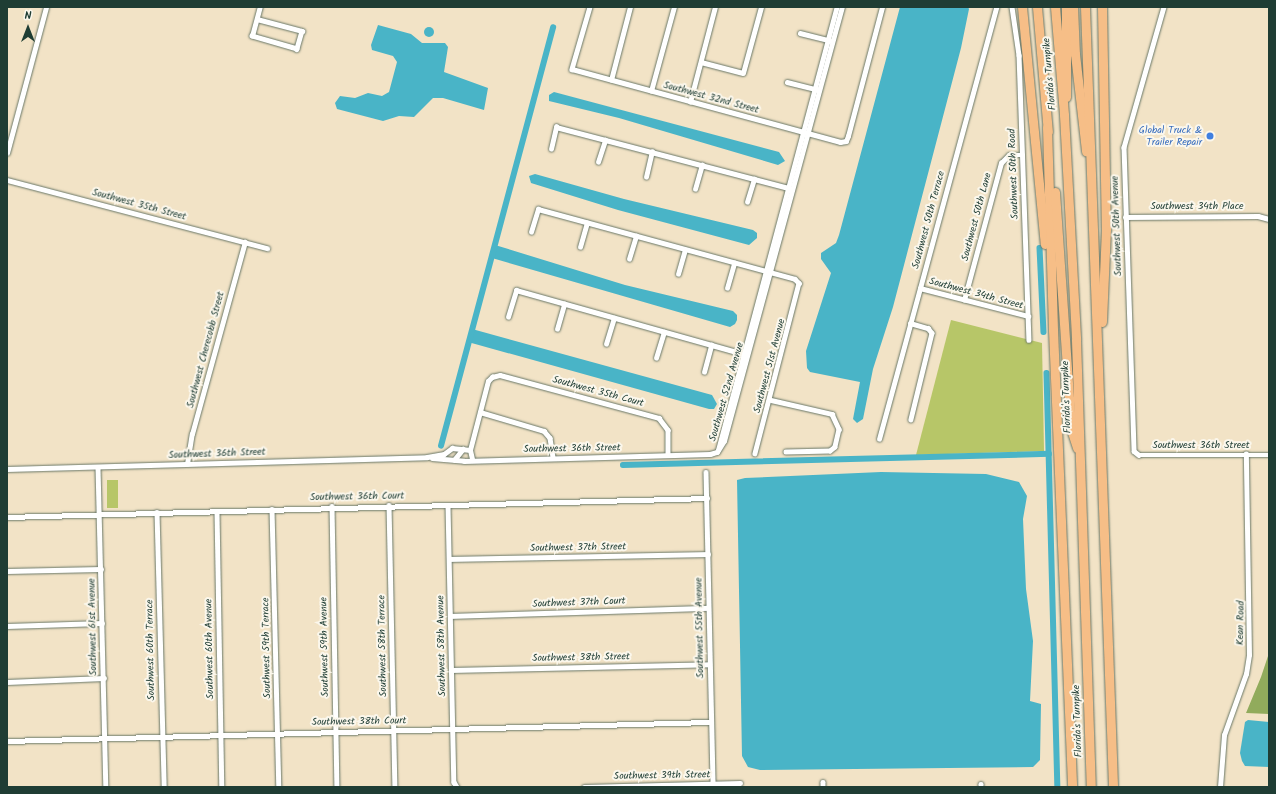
<!DOCTYPE html>
<html>
<head>
<meta charset="utf-8">
<style>
	body { margin:0 }
	#map { position:relative; width:1276px; height:794px; overflow:hidden; background:#f2e3c6; font-family:Kalam,sans-serif }
	div>[style] { position:absolute }
	.green>* { inset:0; background:#b7c668; transform-origin:0 0 }
	.forest>* { inset:0; background:#91ab5c }
	.water>* { inset:0; background:#49b4c7 }
	.round { border-radius:50% }
	.canal>* { height:5.5px; margin:-2.75px; padding:0 2.75px; transform-origin:2.75px; border-radius:2.75px; background:#49b4c7 }
	.roads { filter:drop-shadow(0 0 1px #697767) drop-shadow(0 0 1px #697767) }
	.street>* { height:4.5px; margin:-2.25px; padding:0 2.25px; transform-origin:2.25px; border-radius:2.25px; background:#fff }
	.highway>* { height:9px; margin:-4.5px; padding:0 4.5px; transform-origin:4.5px; border-radius:4.5px; background:#f6be87 }
	.dots>* { width:11px; height:11px; translate:-50% -50%; box-sizing:border-box; border:2px solid #fbf7ec; border-radius:50% }
	span { translate:-50% -50%; white-space:nowrap; text-align:center; line-height:1.15; -webkit-text-stroke:4px #fbf7ec; paint-order:stroke }
	.street-label { font-size:10px; color:#1f3d34 }
	.shop-label { font-size:10px; color:#366cbe }
	.right { translate:-100% -50%; text-align:right }
	.frame { position:absolute; inset:0; border:8px solid #1f3d34; pointer-events:none }
	.north { position:absolute; left:8px; top:8px; width:40px; height:40px; -webkit-text-stroke:3px #fbf7ec; paint-order:stroke; rotate:0deg; font-size:11px; font-weight:700; line-height:16px; text-align:center; color:#1f3d34 }
	.north::after { content:''; display:block; margin:auto; width:14px; height:18px; background:#1f3d34; clip-path:polygon(50% 0,100% 100%,50% 72%,0 100%) }
</style>
</head>
<body>
<div id="map">
	<div class="green">
		<div style="clip-path:polygon(951px 320px,1042px 343px,1044px 451px,916px 455px)"></div>
		<div style="left:118px;top:480px;width:28px;height:11px;rotate:90deg"></div>
	</div>
	<div class="forest">
		<div style="clip-path:polygon(1269px 653px,1269px 714px,1246px 713px,1261px 677px)"></div>
	</div>
	<div class="water">
		<div style="clip-path:polygon(900px 7px,968px 7px,969px 9px,961px 48px,893px 307px,873px 369px,863px 419px,857px 423px,853px 419px,860px 382px,810px 372px,807px 368px,806px 351px,831px 273px,821px 259px,821px 253px,836px 243px,839px 235px)"></div>
		<div style="clip-path:polygon(378px 25px,411px 34px,422px 43px,445px 43px,448px 47px,444px 72px,488px 88px,484px 110px,443px 98px,433px 98px,414px 117px,399px 116px,383px 121px,337px 109px,335px 103px,340px 96px,355px 98px,368px 93px,382px 96px,389px 92px,397px 62px,393px 56px,372px 50px,371px 45px)"></div>
		<div class="round" style="left:424px;top:27px;width:10px;height:10px"></div>
		<div style="clip-path:polygon(554px 92px,779px 152px,785px 161px,778px 165px,619px 118px,549px 101px,549px 95px)"></div>
		<div style="clip-path:polygon(535px 174px,624px 199px,753px 230px,757px 233px,757px 238px,749px 245px,618px 210px,531px 183px,529px 176px)"></div>
		<div style="clip-path:polygon(495px 245px,625px 285px,733px 311px,737px 315px,737px 320px,735px 324px,730px 327px,492px 258px)"></div>
		<div style="clip-path:polygon(472px 329px,712px 395px,717px 404px,714px 409px,709px 409px,468px 342px)"></div>
		<div style="clip-path:polygon(881px 472px,986px 474px,1019px 482px,1027px 496px,1023px 519px,1026px 589px,1033px 641px,1030px 701px,1041px 704px,1040px 760px,1033px 767px,760px 770px,748px 767px,742px 756px,737px 480px,745px 478px)"></div>
		<div style="clip-path:polygon(1248px 720px,1269px 722px,1269px 767px,1245px 766px,1242px 761px,1240px 753px,1245px 722px)"></div>
	</div>
	<div class="canal">
		<div style="left:1040px;top:248px;width:84px;rotate:87.3deg"></div>
		<div style="left:1047px;top:373px;width:414px;rotate:88.5deg"></div>
		<div style="left:441px;top:446px;width:433px;rotate:-75deg"></div>
		<div style="left:623px;top:465px;width:426px;rotate:-1.5deg"></div>
	</div>
	<div class="roads">
		<div class="street">
			<div style="left:590px;top:7px;width:65px;rotate:106.2deg"></div>
			<div style="left:572px;top:69px;width:278px;rotate:15.2deg"></div>
			<div style="left:840px;top:142px;width:6px;rotate:-9deg"></div>
			<div style="left:846px;top:141px;width:5px;rotate:-68deg"></div>
			<div style="left:848px;top:136px;width:133px;rotate:-75.2deg"></div>
			<div style="left:1012px;top:7px;width:49px;rotate:81.7deg"></div>
			<div style="left:1019px;top:55px;width:285px;rotate:88deg"></div>
			<div style="left:1164px;top:7px;width:146px;rotate:105.9deg"></div>
			<div style="left:1124px;top:147px;width:304px;rotate:88.1deg"></div>
			<div style="left:1134px;top:451px;width:6px;rotate:39deg"></div>
			<div style="left:1139px;top:455px;width:130px"></div>
			<div style="left:257px;top:19px;width:47px;rotate:14.9deg"></div>
			<div style="left:302px;top:31px;width:19px;rotate:106deg"></div>
			<div style="left:297px;top:49px;width:47px;rotate:-163.9deg"></div>
			<div style="left:252px;top:36px;width:30px;rotate:-75deg"></div>
			<div style="left:800px;top:33px;width:30px;rotate:14deg"></div>
			<div style="left:701px;top:62px;width:43px;rotate:14.7deg"></div>
			<div style="left:743px;top:73px;width:68px;rotate:-74.7deg"></div>
			<div style="left:611px;top:80px;width:75px;rotate:-75.4deg"></div>
			<div style="left:787px;top:82px;width:30px;rotate:14deg"></div>
			<div style="left:651px;top:91px;width:87px;rotate:-74.7deg"></div>
			<div style="left:690px;top:102px;width:98px;rotate:-75.3deg"></div>
			<div style="left:551px;top:149px;width:23px;rotate:-77deg"></div>
			<div style="left:556px;top:127px;width:241px;rotate:14.7deg"></div>
			<div style="left:7px;top:153px;width:151px;rotate:-75deg"></div>
			<div style="left:598px;top:162px;width:23px;rotate:-72deg"></div>
			<div style="left:646px;top:177px;width:26px;rotate:-77deg"></div>
			<div style="left:7px;top:180px;width:269px;rotate:14.7deg"></div>
			<div style="left:695px;top:189px;width:25px;rotate:-74deg"></div>
			<div style="left:747px;top:202px;width:24px;rotate:-73deg"></div>
			<div style="left:1125px;top:217px;width:133px;rotate:-0.4deg"></div>
			<div style="left:1258px;top:216px;width:11px;rotate:15deg"></div>
			<div style="left:531px;top:232px;width:24px;rotate:-73deg"></div>
			<div style="left:538px;top:209px;width:266px;rotate:15.2deg"></div>
			<div style="left:795px;top:279px;width:6px;rotate:45deg"></div>
			<div style="left:799px;top:283px;width:176px;rotate:104.5deg"></div>
			<div style="left:580px;top:247px;width:25px;rotate:-74deg"></div>
			<div style="left:629px;top:259px;width:24px;rotate:-73deg"></div>
			<div style="left:678px;top:274px;width:25px;rotate:-74deg"></div>
			<div style="left:727px;top:288px;width:26px;rotate:-74deg"></div>
			<div style="left:920px;top:288px;width:112px;rotate:14.5deg"></div>
			<div style="left:964px;top:300px;width:142px;rotate:-74.9deg"></div>
			<div style="left:1001px;top:163px;width:11px;rotate:-45deg"></div>
			<div style="left:1009px;top:155px;width:14px"></div>
			<div style="left:508px;top:317px;width:28px;rotate:-73deg"></div>
			<div style="left:516px;top:290px;width:237px;rotate:15.7deg"></div>
			<div style="left:910px;top:323px;width:19px;rotate:16deg"></div>
			<div style="left:928px;top:328px;width:6px;rotate:51deg"></div>
			<div style="left:932px;top:333px;width:89px;rotate:103.7deg"></div>
			<div style="left:557px;top:329px;width:26px;rotate:-74deg"></div>
			<div style="left:606px;top:344px;width:27px;rotate:-73deg"></div>
			<div style="left:656px;top:358px;width:27px;rotate:-73deg"></div>
			<div style="left:704px;top:372px;width:28px;rotate:-75deg"></div>
			<div style="left:771px;top:400px;width:63px;rotate:12.9deg"></div>
			<div style="left:832px;top:414px;width:17px;rotate:65deg"></div>
			<div style="left:839px;top:429px;width:18px;rotate:103deg"></div>
			<div style="left:835px;top:447px;width:6px;rotate:141deg"></div>
			<div style="left:830px;top:451px;width:44px;rotate:178.7deg"></div>
			<div style="left:480px;top:412px;width:67px;rotate:16.5deg"></div>
			<div style="left:544px;top:431px;width:9px;rotate:49deg"></div>
			<div style="left:550px;top:438px;width:20px;rotate:81deg"></div>
			<div style="left:879px;top:439px;width:448px;rotate:-74.8deg"></div>
			<div style="left:718px;top:450px;width:459px;rotate:-75deg"></div>
			<div style="left:717px;top:452px;width:13px;rotate:-58deg"></div>
			<div style="left:724px;top:441px;width:450px;rotate:-74.8deg"></div>
			<div style="left:432px;top:458px;width:32px;rotate:5deg"></div>
			<div style="left:464px;top:461px;width:246px;rotate:-1.6deg"></div>
			<div style="left:710px;top:454px;width:7px;rotate:-16deg"></div>
			<div style="left:472px;top:459px;width:9px;rotate:-103deg"></div>
			<div style="left:470px;top:450px;width:71px;rotate:-75.4deg"></div>
			<div style="left:488px;top:381px;width:6px;rotate:-45deg"></div>
			<div style="left:492px;top:377px;width:8px;rotate:-14deg"></div>
			<div style="left:500px;top:375px;width:165px;rotate:15.1deg"></div>
			<div style="left:659px;top:418px;width:15px;rotate:53deg"></div>
			<div style="left:668px;top:430px;width:25px;rotate:90deg"></div>
			<div style="left:454px;top:460px;width:14px;rotate:-51deg"></div>
			<div style="left:187px;top:464px;width:30px;rotate:-81deg"></div>
			<div style="left:192px;top:434px;width:199px;rotate:-74.6deg"></div>
			<div style="left:98px;top:467px;width:320px;rotate:88.6deg"></div>
			<div style="left:7px;top:469px;width:420px;rotate:-1.6deg"></div>
			<div style="left:427px;top:457px;width:17px;rotate:-10deg"></div>
			<div style="left:444px;top:454px;width:10px;rotate:-37deg"></div>
			<div style="left:452px;top:448px;width:18px;rotate:6deg"></div>
			<div style="left:706px;top:472px;width:312px;rotate:88.7deg"></div>
			<div style="left:389px;top:505px;width:282px;rotate:88.8deg"></div>
			<div style="left:448px;top:505px;width:277px;rotate:88.8deg"></div>
			<div style="left:454px;top:782px;width:6px;rotate:59deg"></div>
			<div style="left:332px;top:506px;width:281px;rotate:89deg"></div>
			<div style="left:272px;top:509px;width:278px;rotate:88.6deg"></div>
			<div style="left:157px;top:512px;width:275px;rotate:88.5deg"></div>
			<div style="left:217px;top:512px;width:275px;rotate:89deg"></div>
			<div style="left:7px;top:517px;width:700px;rotate:-1.55deg"></div>
			<div style="left:449px;top:559px;width:259px;rotate:-1.1deg"></div>
			<div style="left:7px;top:571px;width:94px;rotate:-1.2deg"></div>
			<div style="left:451px;top:616px;width:257px;rotate:-1.8deg"></div>
			<div style="left:7px;top:626px;width:95px;rotate:-1.8deg"></div>
			<div style="left:453px;top:670px;width:256px;rotate:-1.3deg"></div>
			<div style="left:7px;top:682px;width:97px;rotate:-2.4deg"></div>
			<div style="left:7px;top:741px;width:704px;rotate:-1.55deg"></div>
			<div style="left:823px;top:782px;width:5px;rotate:90deg"></div>
			<div style="left:981px;top:784px;width:3px;rotate:90deg"></div>
			<div style="left:584px;top:787px;width:156px;rotate:-1.5deg"></div>
			<div style="left:1220px;top:787px;width:52px;rotate:-85.6deg"></div>
			<div style="left:1224px;top:735px;width:65px;rotate:-70.2deg"></div>
			<div style="left:1246px;top:674px;width:19px;rotate:-81deg"></div>
			<div style="left:1249px;top:655px;width:201px;rotate:-90.9deg"></div>
		</div>
		<div class="highway">
			<div style="left:1022px;top:7px;width:238px;rotate:84.5deg"></div>
			<div style="left:1037px;top:7px;width:125px;rotate:85deg"></div>
			<div style="left:1055px;top:7px;width:108px;rotate:85.2deg"></div>
			<div style="left:1064px;top:115px;width:225px;rotate:86.9deg"></div>
			<div style="left:1076px;top:340px;width:447px;rotate:88.1deg"></div>
			<div style="left:1066px;top:7px;width:90px;rotate:90deg"></div>
			<div style="left:1073px;top:7px;width:47px;rotate:87.6deg"></div>
			<div style="left:1075px;top:54px;width:98px;rotate:83.5deg"></div>
			<div style="left:1085px;top:7px;width:781px;rotate:87.94deg"></div>
			<div style="left:1102px;top:7px;width:222px;rotate:89deg"></div>
			<div style="left:1106px;top:229px;width:93px;rotate:92.5deg"></div>
			<div style="left:1047px;top:127px;width:203px;rotate:88.3deg"></div>
			<div style="left:1053px;top:330px;width:457px;rotate:87.6deg"></div>
			<div style="left:1055px;top:192px;width:238px;rotate:86.1deg"></div>
			<div style="left:1071px;top:429px;width:20px;rotate:72deg"></div>
		</div>
	</div>
	<div class="dots">
		<div style="left:1210px;top:136px;background:#3f7fe0"></div>
	</div>
	<div class="street-label">
		<span style="left:1050px;top:74px;rotate:-95deg">Florida's Turnpike</span>
		<span style="left:711px;top:98px;rotate:15deg">Southwest 32nd Street</span>
		<span style="left:1014px;top:174px;rotate:-92deg">Southwest 50th Road</span>
		<span style="left:139px;top:205px;rotate:15deg">Southwest 35th Street</span>
		<span style="left:1197px;top:207px">Southwest 34th Place</span>
		<span style="left:977px;top:217px;rotate:-75deg">Southwest 50th Lane</span>
		<span style="left:929px;top:220px;rotate:-75deg">Southwest 50th Terrace</span>
		<span style="left:1117px;top:226px;rotate:-92deg">Southwest 50th Avenue</span>
		<span style="left:976px;top:294px;rotate:15deg">Southwest 34th Street</span>
		<span style="left:206px;top:350px;rotate:-75deg">Southwest Cherecobb Street</span>
		<span style="left:770px;top:366px;rotate:-75deg">Southwest 51st Avenue</span>
		<span style="left:598px;top:392px;rotate:15deg">Southwest 35th Court</span>
		<span style="left:727px;top:392px;rotate:-74deg">Southwest 52nd Avenue</span>
		<span style="left:1067px;top:397px;rotate:-92deg">Florida's Turnpike</span>
		<span style="left:1201px;top:446px">Southwest 36th Street</span>
		<span style="left:572px;top:449px;rotate:-1deg">Southwest 36th Street</span>
		<span style="left:217px;top:454px;rotate:-2deg">Southwest 36th Street</span>
		<span style="left:357px;top:497px;rotate:-1deg">Southwest 36th Court</span>
		<span style="left:578px;top:548px;rotate:-1deg">Southwest 37th Street</span>
		<span style="left:579px;top:603px;rotate:-2deg">Southwest 37th Court</span>
		<span style="left:1241px;top:623px;rotate:-89deg">Kean Road</span>
		<span style="left:93px;top:627px;rotate:-91deg">Southwest 61st Avenue</span>
		<span style="left:700px;top:628px;rotate:-91deg">Southwest 55th Avenue</span>
		<span style="left:383px;top:646px;rotate:-91deg">Southwest 58th Terrace</span>
		<span style="left:442px;top:646px;rotate:-91deg">Southwest 58th Avenue</span>
		<span style="left:325px;top:647px;rotate:-91deg">Southwest 59th Avenue</span>
		<span style="left:267px;top:648px;rotate:-91deg">Southwest 59th Terrace</span>
		<span style="left:210px;top:649px;rotate:-91deg">Southwest 60th Avenue</span>
		<span style="left:151px;top:650px;rotate:-91deg">Southwest 60th Terrace</span>
		<span style="left:581px;top:658px;rotate:-1deg">Southwest 38th Street</span>
		<span style="left:1078px;top:721px;rotate:-92deg">Florida's Turnpike</span>
		<span style="left:359px;top:722px;rotate:-1deg">Southwest 38th Court</span>
		<span style="left:662px;top:776px;rotate:-1deg">Southwest 39th Street</span>
	</div>
	<div class="shop-label">
		<span class="right" style="left:1202px;top:136px">Global Truck &amp;<br>Trailer Repair</span>
	</div>
	<div class="frame"></div>
	<div class="north">N</div>
</div>
</body>
</html>
